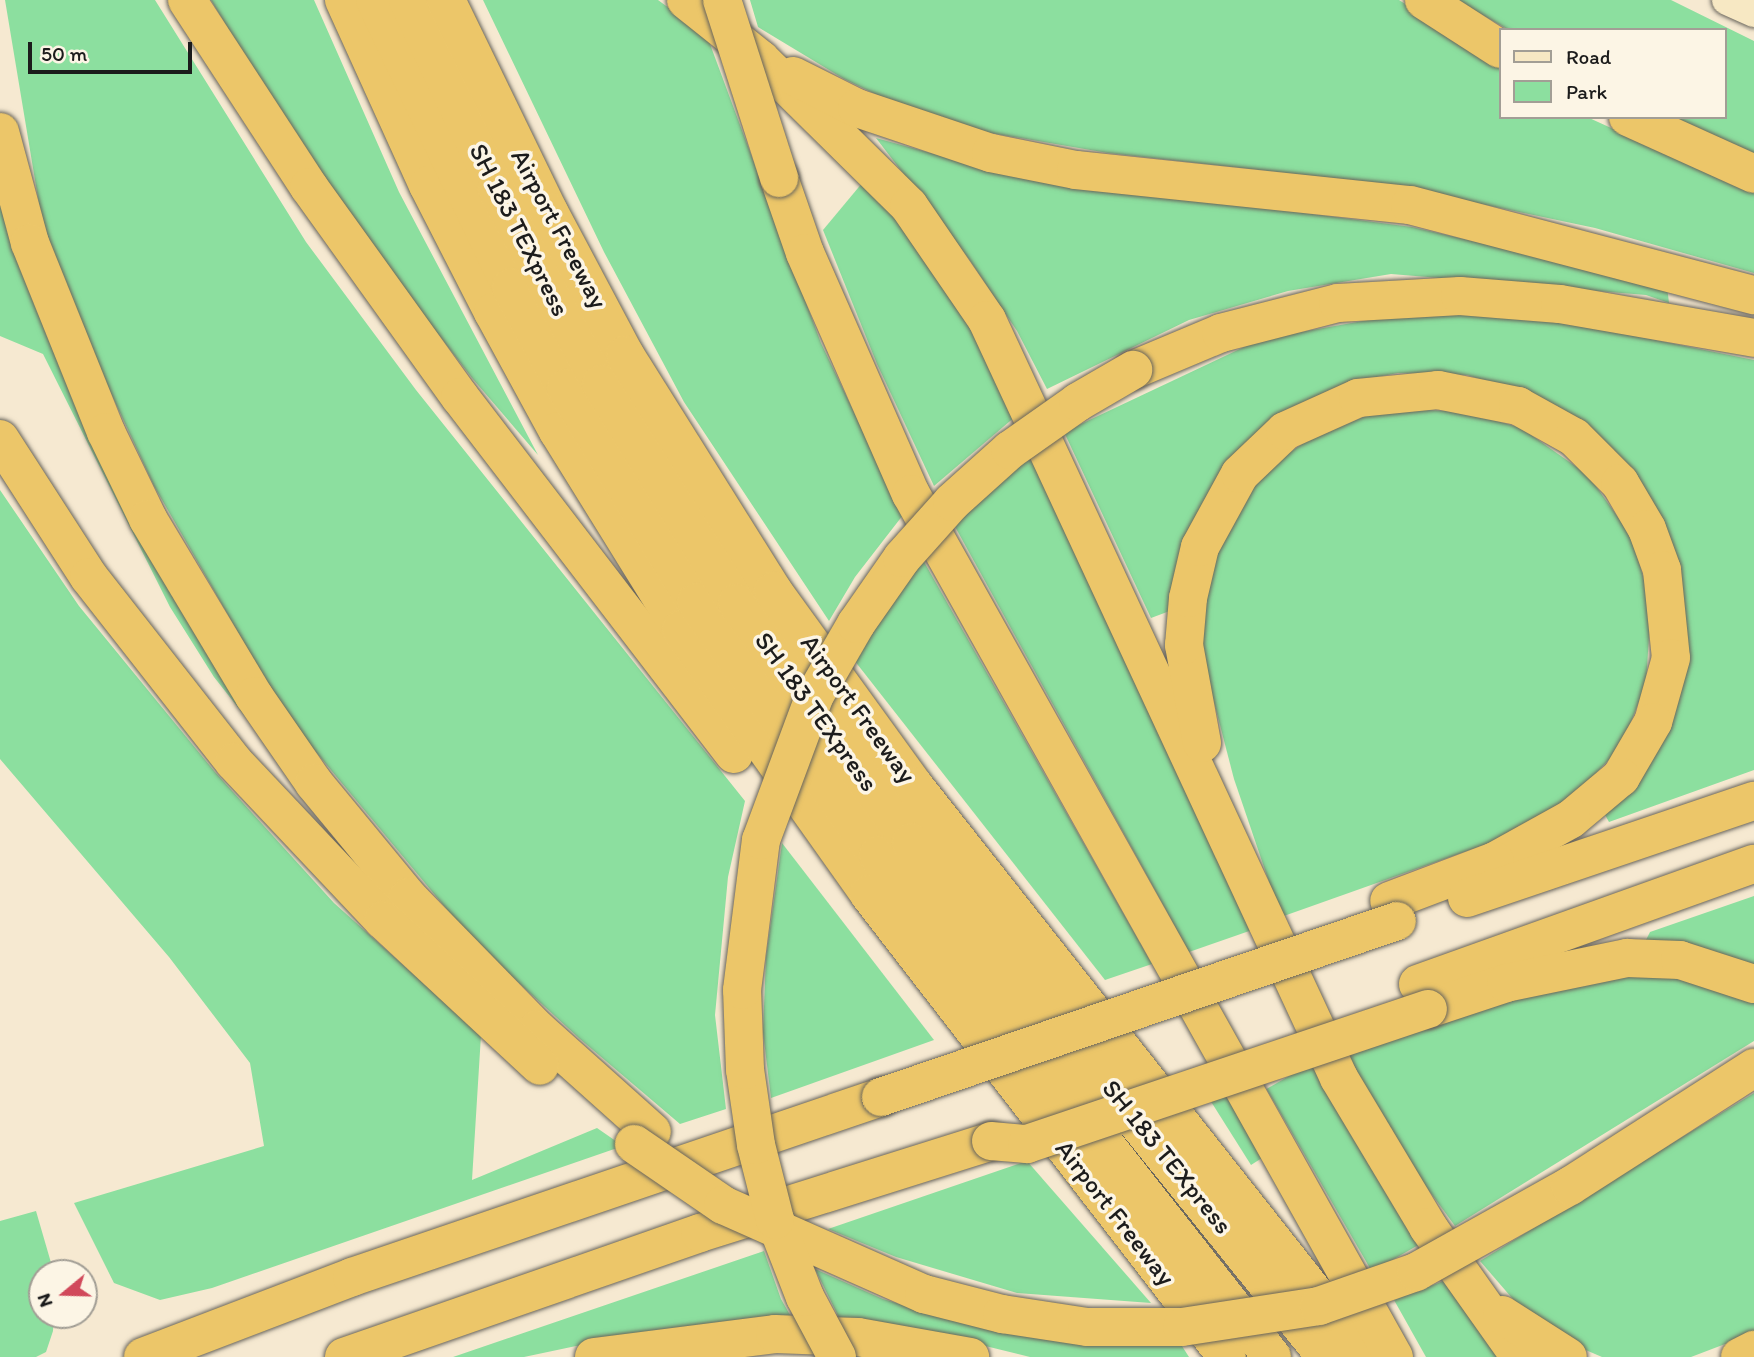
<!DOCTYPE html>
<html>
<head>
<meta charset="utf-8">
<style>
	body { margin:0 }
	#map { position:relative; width:1754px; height:1357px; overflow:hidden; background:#f6e9d1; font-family:Itim,sans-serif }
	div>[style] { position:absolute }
	.green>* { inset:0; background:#8cdf9f; transform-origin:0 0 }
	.roads { filter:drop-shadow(0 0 2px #68645b) drop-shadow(0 0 2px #68645b) }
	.secondary>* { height:30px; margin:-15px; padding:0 15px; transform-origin:15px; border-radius:15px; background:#f7e8c3 }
	.highway>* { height:38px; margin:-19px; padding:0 19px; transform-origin:19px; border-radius:19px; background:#ecc669 }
	.bridges { filter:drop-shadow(0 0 2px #68645b) drop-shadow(0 0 2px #68645b) }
	.highway-bridge>* { height:38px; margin:-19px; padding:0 19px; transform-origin:19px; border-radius:19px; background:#ecc669 }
	span { translate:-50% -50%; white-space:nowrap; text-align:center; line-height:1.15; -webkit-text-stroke:7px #fcf5e5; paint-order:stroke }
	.street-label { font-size:26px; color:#1c1c1c }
	.legend { position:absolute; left:1499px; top:28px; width:228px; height:91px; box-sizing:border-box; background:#fcf5e5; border:2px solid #a29e95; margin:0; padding:9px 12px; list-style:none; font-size:21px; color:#1c1c1c }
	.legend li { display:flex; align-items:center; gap:14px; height:35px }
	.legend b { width:35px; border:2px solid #a29e95 }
	.north { position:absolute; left:28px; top:1259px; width:70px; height:70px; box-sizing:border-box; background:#fcf5e5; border:2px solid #a29e95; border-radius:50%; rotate:251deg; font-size:19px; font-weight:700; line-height:28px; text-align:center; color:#1c1c1c }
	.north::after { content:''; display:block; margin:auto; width:24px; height:32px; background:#d1495b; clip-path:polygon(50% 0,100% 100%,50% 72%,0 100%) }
	.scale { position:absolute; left:28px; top:42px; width:164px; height:32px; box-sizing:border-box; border:4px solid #1c1c1c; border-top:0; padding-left:9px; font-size:21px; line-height:24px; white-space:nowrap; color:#1c1c1c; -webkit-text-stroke:5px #fcf5e5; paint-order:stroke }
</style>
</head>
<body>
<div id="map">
	<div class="green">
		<div style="clip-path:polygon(5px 0,155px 0,306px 242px,416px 390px,745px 801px,728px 877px,715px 1015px,726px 1109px,680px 1124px,580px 1039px,474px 942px,286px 716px,154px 486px,64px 292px,40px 210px)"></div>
		<div style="clip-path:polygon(211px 0,314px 0,399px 192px,538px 455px,472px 378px,377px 255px,280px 116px)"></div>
		<div style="clip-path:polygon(483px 0,658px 0,707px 36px,821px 343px,903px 515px,855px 577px,829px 621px,684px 402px,604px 252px)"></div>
		<div style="clip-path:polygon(750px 0,1399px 0,1500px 66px,1500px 117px,1587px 117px,1754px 193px,1754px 273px,1595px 228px,1392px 185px,1108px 153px,985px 132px,896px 104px,844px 79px,758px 27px)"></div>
		<div style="clip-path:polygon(1456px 0,1671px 0,1754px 41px,1754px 154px,1674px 117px,1724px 117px,1724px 30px,1509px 30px)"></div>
		<div style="clip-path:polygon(876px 138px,1007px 174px,1412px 227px,1667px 286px,1669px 303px,1646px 295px,1391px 274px,1288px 291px,1189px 320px,1047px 389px,1017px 331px,969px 259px)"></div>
		<div style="clip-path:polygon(863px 182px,874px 182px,1023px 410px,934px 486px,877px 364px,823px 230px)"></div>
		<div style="clip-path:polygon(0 198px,143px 546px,255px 729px,214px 677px,170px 607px,43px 354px,0 336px)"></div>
		<div style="clip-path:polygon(1527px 314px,1754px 360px,1754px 770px,1609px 822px,1604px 813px,1647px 764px,1668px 544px,1502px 386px,1467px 375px,1398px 373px,1350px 382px,1291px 411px,1175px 609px,1151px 618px,1064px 432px,1261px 339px,1391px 316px)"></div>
		<div style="clip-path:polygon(1385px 408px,1466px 412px,1521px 428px,1588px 475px,1632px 537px,1651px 605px,1646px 684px,1621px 747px,1579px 791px,1512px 835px,1281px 917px,1234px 779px,1201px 652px,1203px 597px,1225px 530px,1263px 471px,1308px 440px)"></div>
		<div style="clip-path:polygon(1038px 450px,1255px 929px,1189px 952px,953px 523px)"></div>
		<div style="clip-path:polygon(0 490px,79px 606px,215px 772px,334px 903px,481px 1035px,472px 1180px,597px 1128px,623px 1146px,212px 1288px,160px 1300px,114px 1283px,74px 1203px,264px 1146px,250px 1063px,169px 957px,0 759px)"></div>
		<div style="clip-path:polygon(923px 560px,1152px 964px,1105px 980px,854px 660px)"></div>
		<div style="clip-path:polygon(782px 843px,934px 1040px,771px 1098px,763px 1032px,766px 957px)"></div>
		<div style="clip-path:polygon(1754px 896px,1754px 969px,1645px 942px,1650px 932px)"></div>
		<div style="clip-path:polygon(1671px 976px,1754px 1003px,1754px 1041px,1455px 1226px,1419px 1177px,1344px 1052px,1485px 1004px,1627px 977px)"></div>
		<div style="left:1315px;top:1061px;width:211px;height:56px;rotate:60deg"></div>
		<div style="clip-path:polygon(1754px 1093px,1754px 1333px,1691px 1357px,1602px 1357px,1560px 1339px,1530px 1319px,1480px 1261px)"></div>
		<div style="clip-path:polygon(1225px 1094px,1262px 1158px,1251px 1165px,1210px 1100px)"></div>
		<div style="clip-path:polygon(1027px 1161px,1151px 1303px,1017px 1293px,896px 1257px,828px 1229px)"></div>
		<div style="clip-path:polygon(36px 1211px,54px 1273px,42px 1273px,42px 1315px,54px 1315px,53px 1331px,46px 1352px,36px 1357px,0 1357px,0 1221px)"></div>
		<div style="clip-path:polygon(764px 1251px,781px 1299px,794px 1322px,576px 1346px,524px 1357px,453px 1357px)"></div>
		<div style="clip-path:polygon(815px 1269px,883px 1299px,959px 1322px,1180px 1343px,1189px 1357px,1030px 1357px,912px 1328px,844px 1328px)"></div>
		<div style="clip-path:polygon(1446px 1280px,1506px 1357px,1426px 1357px,1394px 1300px)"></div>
	</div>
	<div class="roads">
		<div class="secondary">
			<div style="left:1727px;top:0;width:30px;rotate:24deg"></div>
		</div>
		<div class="highway">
			<div style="left:187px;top:0;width:223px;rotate:56.9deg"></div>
			<div style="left:309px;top:187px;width:259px;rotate:54.3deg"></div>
			<div style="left:460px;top:397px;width:450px;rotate:52.5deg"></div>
			<div style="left:344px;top:0;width:203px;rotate:65.6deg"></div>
			<div style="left:428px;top:185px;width:143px;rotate:62.9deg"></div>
			<div style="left:493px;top:312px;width:136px;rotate:61.4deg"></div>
			<div style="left:558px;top:431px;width:233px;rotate:58.2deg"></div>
			<div style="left:681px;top:629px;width:325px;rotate:54.6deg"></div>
			<div style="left:869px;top:894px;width:585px;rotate:52.29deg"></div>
			<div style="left:375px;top:0;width:318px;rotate:64.6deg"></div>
			<div style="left:511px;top:287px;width:115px;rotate:61.4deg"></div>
			<div style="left:566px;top:388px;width:250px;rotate:58.7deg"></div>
			<div style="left:696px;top:602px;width:312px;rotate:54.3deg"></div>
			<div style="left:878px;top:855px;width:638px;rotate:51.87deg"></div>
			<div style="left:408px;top:0;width:209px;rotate:64.8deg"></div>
			<div style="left:497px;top:189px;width:221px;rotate:61.9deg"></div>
			<div style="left:601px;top:384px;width:258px;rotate:58.2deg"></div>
			<div style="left:737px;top:603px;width:296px;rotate:53.9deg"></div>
			<div style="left:911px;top:842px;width:661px;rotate:51.14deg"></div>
			<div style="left:446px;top:0;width:236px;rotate:64.1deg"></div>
			<div style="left:549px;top:212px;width:162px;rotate:62deg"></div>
			<div style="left:625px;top:355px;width:279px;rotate:57.9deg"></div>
			<div style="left:773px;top:591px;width:242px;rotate:54.1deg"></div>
			<div style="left:915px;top:787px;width:726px;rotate:51.71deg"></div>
			<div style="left:686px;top:0;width:95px;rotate:38.6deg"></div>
			<div style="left:760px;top:59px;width:209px;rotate:44.6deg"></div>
			<div style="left:909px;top:206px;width:138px;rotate:55.6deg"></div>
			<div style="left:987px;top:320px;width:836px;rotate:65.09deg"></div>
			<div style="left:1339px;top:1078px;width:174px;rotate:59.1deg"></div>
			<div style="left:1428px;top:1227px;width:159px;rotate:54.7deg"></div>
			<div style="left:1424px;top:0;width:90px;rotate:32.8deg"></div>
			<div style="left:793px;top:76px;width:72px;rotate:26.6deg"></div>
			<div style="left:857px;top:108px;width:141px;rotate:18.6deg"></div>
			<div style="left:991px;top:153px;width:87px;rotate:11.3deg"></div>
			<div style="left:1076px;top:170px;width:336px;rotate:6deg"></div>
			<div style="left:1410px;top:205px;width:356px;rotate:14.7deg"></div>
			<div style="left:1628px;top:117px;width:138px;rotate:24.3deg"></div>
			<div style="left:0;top:132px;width:115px;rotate:74.9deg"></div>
			<div style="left:30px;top:243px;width:204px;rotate:68.1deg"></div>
			<div style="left:106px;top:432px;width:97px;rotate:64.2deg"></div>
			<div style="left:148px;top:519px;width:206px;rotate:59.1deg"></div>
			<div style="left:254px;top:696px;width:106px;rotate:55.4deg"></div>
			<div style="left:314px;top:783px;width:148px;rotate:50.5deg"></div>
			<div style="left:408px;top:897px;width:185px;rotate:45.7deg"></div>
			<div style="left:537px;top:1029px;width:154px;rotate:41.8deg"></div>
			<div style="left:779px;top:178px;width:79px;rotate:70.9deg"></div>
			<div style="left:805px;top:253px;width:263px;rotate:66.3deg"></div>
			<div style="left:911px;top:494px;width:989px;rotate:60.77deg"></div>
			<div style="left:1133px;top:370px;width:95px;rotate:-22.8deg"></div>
			<div style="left:1221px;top:333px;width:121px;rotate:-14.4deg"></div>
			<div style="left:1338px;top:303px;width:122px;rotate:-3.3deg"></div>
			<div style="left:1460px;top:296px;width:100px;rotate:4.6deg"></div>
			<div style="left:1560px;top:304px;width:197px;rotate:9.9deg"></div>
			<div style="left:0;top:439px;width:164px;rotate:57.2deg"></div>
			<div style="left:89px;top:577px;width:235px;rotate:51.9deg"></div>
			<div style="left:234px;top:762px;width:217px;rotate:46.7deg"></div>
			<div style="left:383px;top:920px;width:214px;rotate:42.9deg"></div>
			<div style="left:1202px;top:743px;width:100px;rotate:-100.4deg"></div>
			<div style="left:1184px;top:645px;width:47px;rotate:-85.1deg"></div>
			<div style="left:1188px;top:598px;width:52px;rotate:-76.8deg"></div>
			<div style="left:1200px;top:547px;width:83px;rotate:-61.3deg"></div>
			<div style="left:1240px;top:474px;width:62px;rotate:-43.7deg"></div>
			<div style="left:1285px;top:431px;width:80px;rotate:-24.3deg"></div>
			<div style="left:1358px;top:398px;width:80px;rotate:-5.7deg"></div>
			<div style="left:1438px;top:390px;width:82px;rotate:11.3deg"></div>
			<div style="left:1518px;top:406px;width:64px;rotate:29deg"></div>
			<div style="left:1574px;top:437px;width:65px;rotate:45deg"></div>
			<div style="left:1620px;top:483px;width:53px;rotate:59.6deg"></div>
			<div style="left:1647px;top:529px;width:44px;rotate:69.9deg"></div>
			<div style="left:1662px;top:570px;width:88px;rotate:84.2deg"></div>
			<div style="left:1671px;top:658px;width:66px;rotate:105.7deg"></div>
			<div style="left:1653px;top:722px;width:64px;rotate:120.2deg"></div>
			<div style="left:1621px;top:777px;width:65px;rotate:140deg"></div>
			<div style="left:1571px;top:819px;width:87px;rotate:151.1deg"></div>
			<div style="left:1495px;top:861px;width:113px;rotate:159.3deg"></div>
			<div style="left:1467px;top:898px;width:303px;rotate:-18.7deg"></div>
			<div style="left:1418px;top:984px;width:357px;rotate:-19.7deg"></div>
			<div style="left:1428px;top:1009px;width:82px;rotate:-18.4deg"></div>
			<div style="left:1506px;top:983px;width:124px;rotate:-11.7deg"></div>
			<div style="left:1627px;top:958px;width:53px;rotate:2.2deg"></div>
			<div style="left:1680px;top:960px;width:78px;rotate:18deg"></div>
			<div style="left:1502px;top:1315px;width:78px;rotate:32.5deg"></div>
			<div style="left:143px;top:1357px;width:224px;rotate:-20.9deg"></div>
			<div style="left:352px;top:1277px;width:559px;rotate:-18.79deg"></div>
			<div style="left:344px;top:1357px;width:377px;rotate:-19.2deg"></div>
			<div style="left:700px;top:1233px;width:305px;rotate:-17.5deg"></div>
			<div style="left:594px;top:1357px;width:182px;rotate:-7.2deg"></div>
			<div style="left:775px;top:1334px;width:83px;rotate:2.1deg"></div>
			<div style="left:858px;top:1337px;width:114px;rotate:10.1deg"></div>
			<div style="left:1740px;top:1357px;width:16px;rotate:-27deg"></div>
		</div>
	</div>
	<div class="bridges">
		<div class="highway-bridge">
			<div style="left:722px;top:0;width:187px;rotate:72.2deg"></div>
			<div style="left:881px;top:1097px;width:545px;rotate:-18.83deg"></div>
			<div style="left:991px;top:1141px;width:36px;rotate:5deg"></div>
			<div style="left:1027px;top:1144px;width:423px;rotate:-18.6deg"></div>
			<div style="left:634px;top:1144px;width:108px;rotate:34.4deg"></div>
			<div style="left:723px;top:1205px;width:220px;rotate:23.9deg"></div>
			<div style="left:924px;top:1294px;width:81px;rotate:14.4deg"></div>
			<div style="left:1002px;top:1314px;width:86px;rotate:8.7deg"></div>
			<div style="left:1087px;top:1327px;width:95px"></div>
			<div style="left:1182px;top:1327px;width:139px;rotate:-8.7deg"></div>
			<div style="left:1319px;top:1306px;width:103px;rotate:-19.3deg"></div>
			<div style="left:1416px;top:1272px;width:176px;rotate:-29.2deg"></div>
			<div style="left:1570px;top:1186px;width:219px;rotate:-32.7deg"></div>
			<div style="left:837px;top:1357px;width:68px;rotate:-118.1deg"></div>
			<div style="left:805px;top:1297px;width:83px;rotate:-111.3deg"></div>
			<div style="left:775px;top:1220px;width:77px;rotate:-104.2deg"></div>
			<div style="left:756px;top:1145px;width:76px;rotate:-98.3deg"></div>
			<div style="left:745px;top:1070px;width:80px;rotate:-92.1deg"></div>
			<div style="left:742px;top:990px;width:151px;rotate:-82.8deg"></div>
			<div style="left:761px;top:840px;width:155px;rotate:-69.6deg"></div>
			<div style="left:815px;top:695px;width:82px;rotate:-60deg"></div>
			<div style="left:856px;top:624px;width:80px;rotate:-55.1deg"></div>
			<div style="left:902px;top:558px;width:75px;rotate:-48.2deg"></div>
			<div style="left:952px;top:502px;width:78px;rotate:-41.9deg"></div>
			<div style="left:1010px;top:450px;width:83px;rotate:-35.2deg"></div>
			<div style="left:1078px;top:402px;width:64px;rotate:-30.2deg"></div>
		</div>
	</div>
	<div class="street-label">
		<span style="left:559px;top:229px;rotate:62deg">Airport Freeway</span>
		<span style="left:519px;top:230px;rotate:63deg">SH 183 TEXpress</span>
		<span style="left:858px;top:709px;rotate:54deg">Airport Freeway</span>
		<span style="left:816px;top:712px;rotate:54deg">SH 183 TEXpress</span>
		<span style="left:1167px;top:1157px;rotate:51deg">SH 183 TEXpress</span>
		<span style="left:1115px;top:1213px;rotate:52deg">Airport Freeway</span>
	</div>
	<ul class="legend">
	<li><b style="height:9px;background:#f7e8c3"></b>Road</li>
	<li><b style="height:19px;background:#8cdf9f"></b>Park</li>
	</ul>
	<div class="north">N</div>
	<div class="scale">50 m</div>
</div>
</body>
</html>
